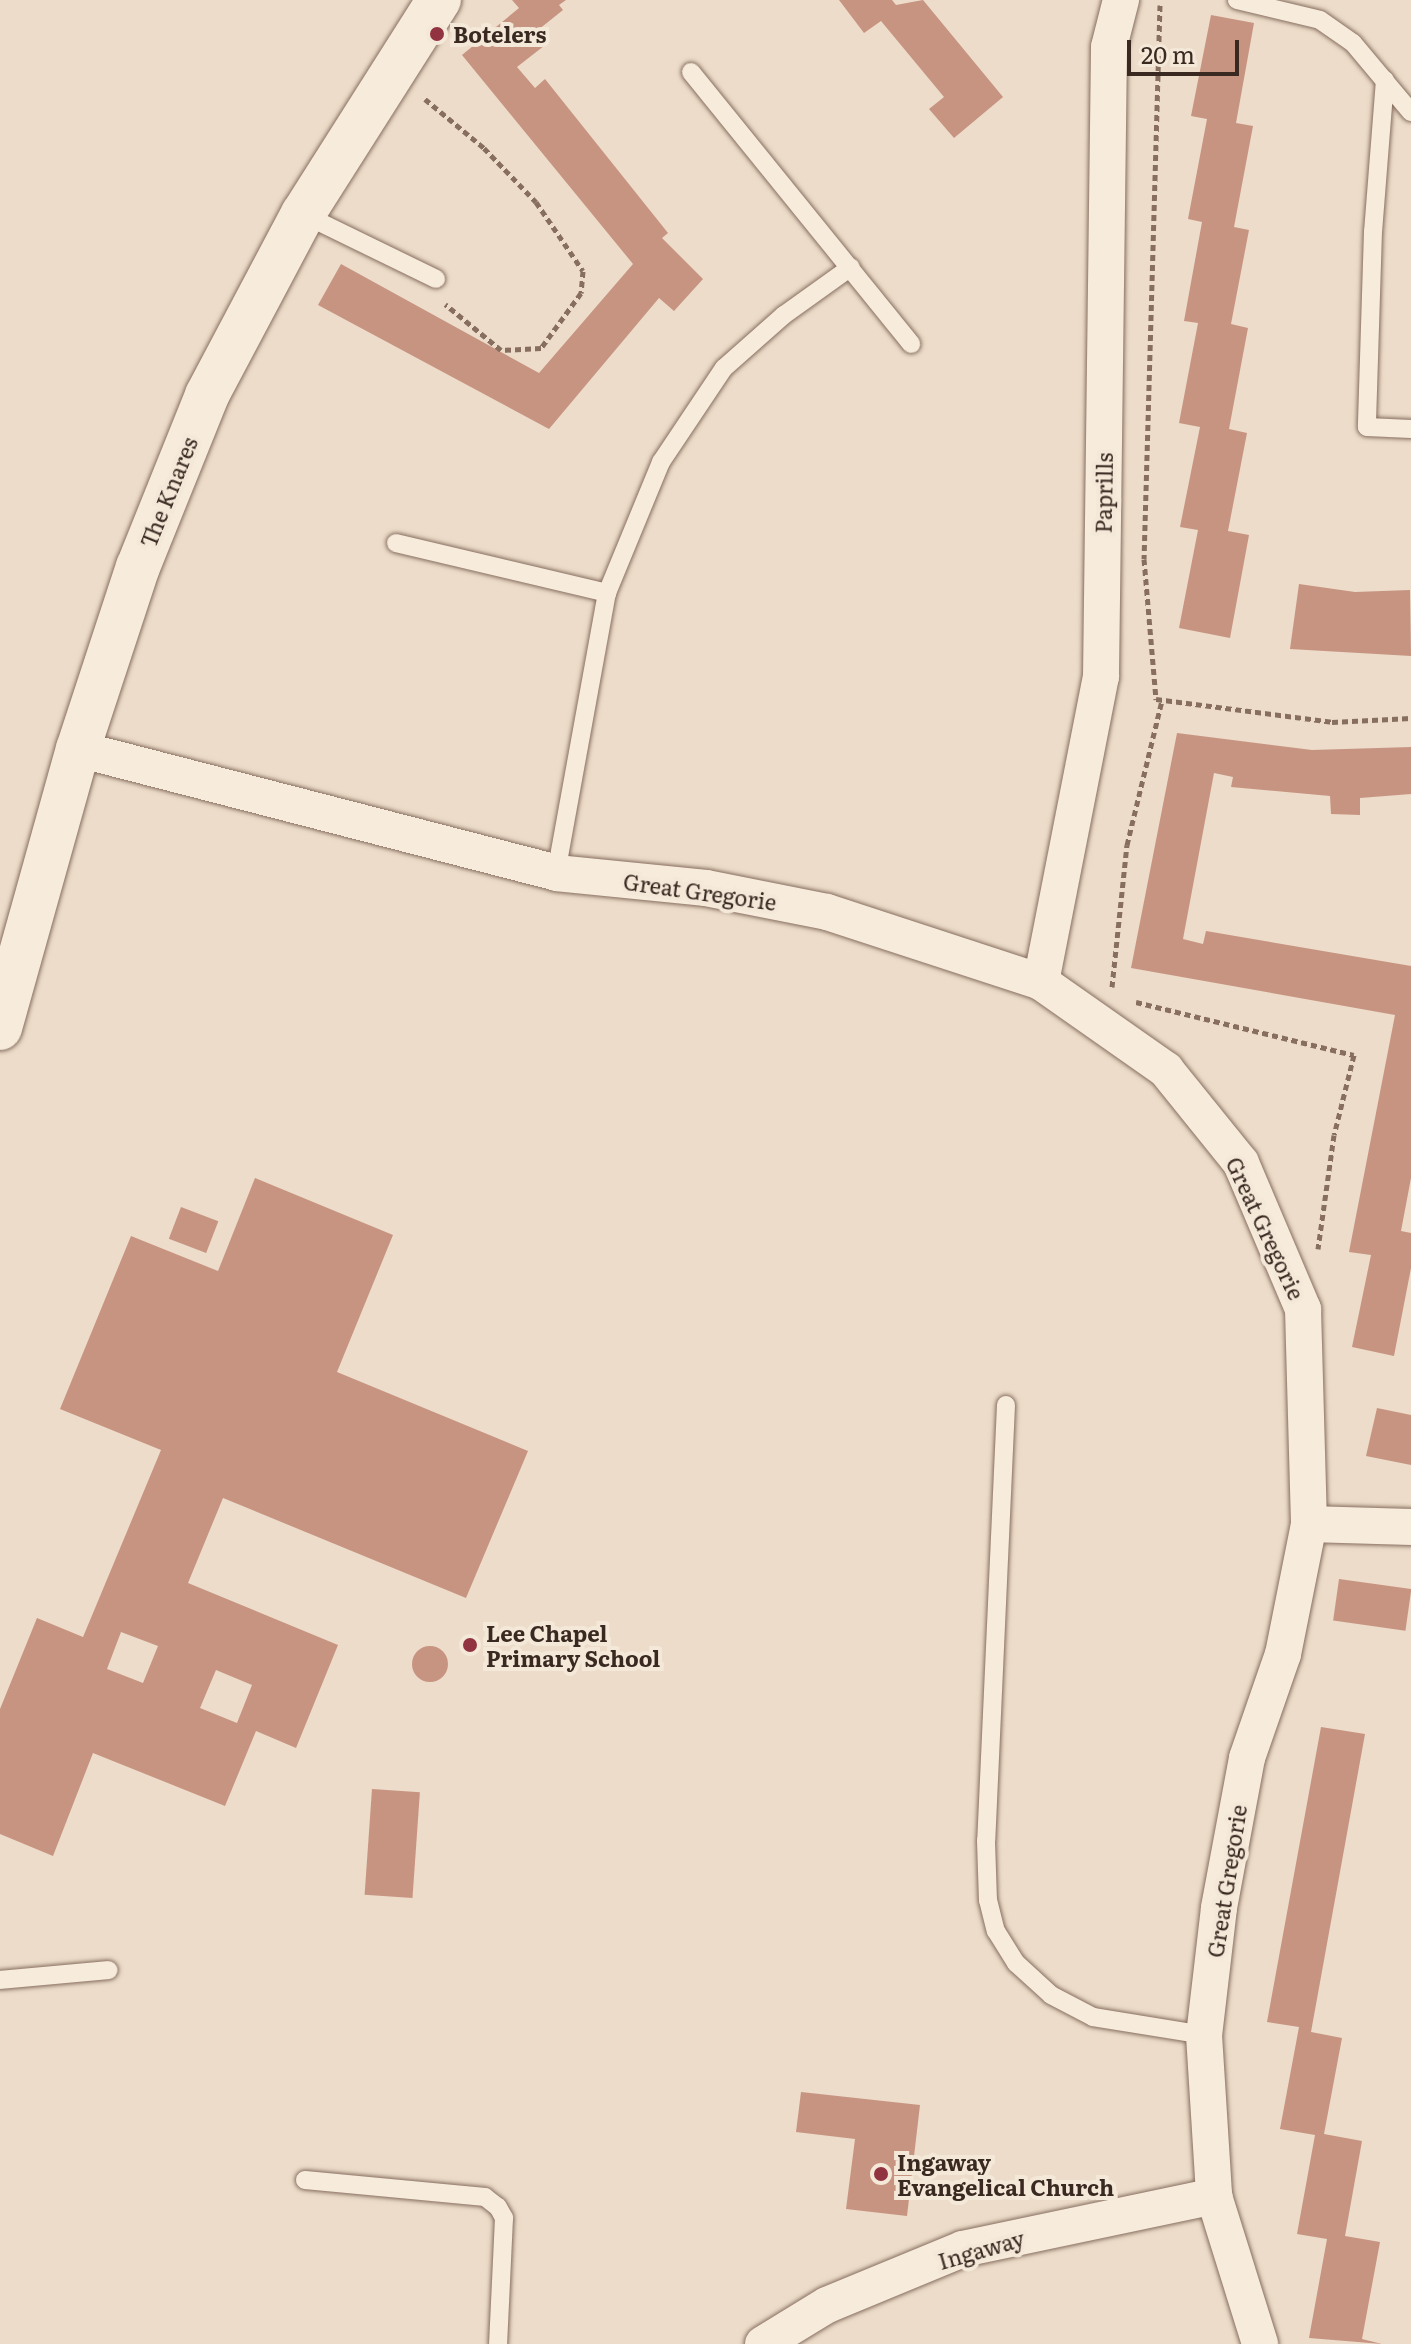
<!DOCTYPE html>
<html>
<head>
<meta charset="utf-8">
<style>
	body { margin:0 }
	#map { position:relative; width:1411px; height:2344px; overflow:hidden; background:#ecdcc9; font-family:Literata,serif }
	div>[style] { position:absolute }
	.building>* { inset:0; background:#c79482; transform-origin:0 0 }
	.round { border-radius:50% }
	.path>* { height:5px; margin-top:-2.5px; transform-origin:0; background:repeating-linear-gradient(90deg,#876e5f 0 6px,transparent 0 10px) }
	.roads { filter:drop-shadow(0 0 2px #876e5f) drop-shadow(0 0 2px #876e5f) }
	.lane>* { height:18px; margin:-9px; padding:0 9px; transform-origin:9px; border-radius:9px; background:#f7ebdc }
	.street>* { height:36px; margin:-18px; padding:0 18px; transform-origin:18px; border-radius:18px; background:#f7ebdc }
	.secondary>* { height:44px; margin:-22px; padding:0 22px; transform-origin:22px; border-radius:22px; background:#f7ebdc }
	.dots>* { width:22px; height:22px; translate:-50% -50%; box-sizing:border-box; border:4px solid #f4e8d8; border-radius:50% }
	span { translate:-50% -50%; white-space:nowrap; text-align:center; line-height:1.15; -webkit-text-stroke:8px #f4e8d8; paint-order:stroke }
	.poi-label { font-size:22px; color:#392921; font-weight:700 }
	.left { translate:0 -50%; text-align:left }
	.street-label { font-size:22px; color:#392921 }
	.scale { position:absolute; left:1127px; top:40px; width:112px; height:36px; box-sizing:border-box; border:4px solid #392921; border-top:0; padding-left:10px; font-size:24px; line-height:28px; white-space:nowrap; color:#392921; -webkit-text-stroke:6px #f4e8d8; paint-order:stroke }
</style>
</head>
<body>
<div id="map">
	<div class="building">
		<div style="clip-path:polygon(512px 0,566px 0,559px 5px,563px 10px,538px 30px,549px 42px,517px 67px,535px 88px,545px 79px,668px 233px,662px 238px,703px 279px,674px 311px,659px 298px,549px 429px,318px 305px,341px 264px,539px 373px,633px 264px,462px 55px,519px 8px)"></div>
		<div style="clip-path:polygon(839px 0,892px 0,896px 5px,923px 0,1003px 97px,954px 138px,929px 109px,944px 97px,881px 21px,864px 33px)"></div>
		<div style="clip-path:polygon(1211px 15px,1254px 23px,1236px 123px,1253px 126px,1234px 227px,1249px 230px,1231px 324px,1248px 328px,1229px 429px,1247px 433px,1228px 531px,1249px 535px,1230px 638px,1179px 628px,1198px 530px,1180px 527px,1200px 427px,1179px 423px,1198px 323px,1184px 321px,1202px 222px,1188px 219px,1207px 119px,1191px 116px)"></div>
		<div style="clip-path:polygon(1299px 584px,1355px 592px,1410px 590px,1411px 656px,1290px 649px)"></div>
		<div style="clip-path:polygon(1177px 733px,1312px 750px,1411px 747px,1411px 794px,1360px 798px,1360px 815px,1331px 814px,1330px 796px,1231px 787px,1233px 777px,1214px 773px,1183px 939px,1203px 944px,1206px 931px,1411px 966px,1411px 1178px,1401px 1231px,1411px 1233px,1411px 1268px,1394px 1356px,1352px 1347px,1371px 1255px,1349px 1252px,1395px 1015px,1131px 968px)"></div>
		<div style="clip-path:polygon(evenodd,255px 1178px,393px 1235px,337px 1372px,528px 1451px,466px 1598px,223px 1498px,188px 1583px,338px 1645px,296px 1748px,256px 1731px,225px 1806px,93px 1753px,53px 1856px,0 1834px,0 1709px,37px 1618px,83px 1637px,161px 1450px,60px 1409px,131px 1236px,218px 1271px,255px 1178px,121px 1632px,158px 1646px,143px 1683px,107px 1669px,121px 1632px,255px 1178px,216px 1670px,252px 1685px,237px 1723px,200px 1708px,216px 1670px)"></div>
		<div style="left:181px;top:1207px;width:40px;height:34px;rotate:21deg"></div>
		<div style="clip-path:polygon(1377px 1408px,1411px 1415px,1411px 1465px,1366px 1456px)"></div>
		<div style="left:1339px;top:1579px;width:73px;height:42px;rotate:8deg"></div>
		<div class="round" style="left:412px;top:1646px;width:36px;height:36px"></div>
		<div style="clip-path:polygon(1321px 1727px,1365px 1734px,1311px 2032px,1342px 2038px,1324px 2134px,1362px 2141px,1345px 2236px,1380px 2242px,1362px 2339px,1382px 2344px,1309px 2338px,1327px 2239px,1297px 2234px,1315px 2135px,1280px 2129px,1299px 2027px,1267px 2022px)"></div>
		<div style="left:372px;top:1789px;width:48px;height:106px;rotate:4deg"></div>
		<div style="clip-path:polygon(801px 2092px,920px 2105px,907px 2216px,846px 2209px,855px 2139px,796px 2132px)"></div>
	</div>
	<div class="path">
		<div style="left:1160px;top:5px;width:554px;rotate:91.65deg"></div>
		<div style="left:1144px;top:559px;width:141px;rotate:85.1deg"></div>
		<div style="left:1156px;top:699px;width:177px;rotate:7.4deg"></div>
		<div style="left:1332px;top:722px;width:79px;rotate:-2.9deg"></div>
		<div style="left:425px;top:99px;width:77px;rotate:39.7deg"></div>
		<div style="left:484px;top:148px;width:75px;rotate:46.1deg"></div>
		<div style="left:536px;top:202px;width:83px;rotate:55.7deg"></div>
		<div style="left:583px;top:271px;width:22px;rotate:95deg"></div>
		<div style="left:581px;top:293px;width:68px;rotate:126deg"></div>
		<div style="left:541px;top:348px;width:40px;rotate:177.1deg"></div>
		<div style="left:501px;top:350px;width:72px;rotate:-140.6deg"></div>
		<div style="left:1112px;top:987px;width:143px;rotate:-84deg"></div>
		<div style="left:1127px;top:845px;width:149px;rotate:-76.4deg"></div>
		<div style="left:1136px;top:1002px;width:224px;rotate:13.7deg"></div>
		<div style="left:1354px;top:1055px;width:82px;rotate:104deg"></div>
		<div style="left:1334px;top:1135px;width:115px;rotate:98deg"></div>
	</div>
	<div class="roads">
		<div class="lane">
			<div style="left:1237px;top:0;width:85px;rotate:13.5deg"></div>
			<div style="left:1320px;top:20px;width:40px;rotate:34.9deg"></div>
			<div style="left:1353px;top:43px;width:90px;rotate:50deg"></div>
			<div style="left:691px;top:72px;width:350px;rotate:51deg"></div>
			<div style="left:1385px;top:80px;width:151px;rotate:94.5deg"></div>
			<div style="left:1373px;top:231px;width:196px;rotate:91.8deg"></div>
			<div style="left:1367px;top:427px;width:44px;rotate:2.6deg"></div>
			<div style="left:303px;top:214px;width:148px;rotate:26deg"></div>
			<div style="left:396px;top:543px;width:217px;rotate:13.3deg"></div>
			<div style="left:556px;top:873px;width:285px;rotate:-79.7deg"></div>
			<div style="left:607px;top:593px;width:142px;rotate:-67.6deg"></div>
			<div style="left:661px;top:462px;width:113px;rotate:-56.2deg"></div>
			<div style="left:724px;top:368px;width:80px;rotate:-41.5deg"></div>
			<div style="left:784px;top:315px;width:82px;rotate:-35.6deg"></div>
			<div style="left:1006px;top:1405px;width:436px;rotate:92.6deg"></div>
			<div style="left:986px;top:1841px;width:59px;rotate:88.1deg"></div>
			<div style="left:988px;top:1900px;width:32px;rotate:76deg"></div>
			<div style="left:996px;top:1931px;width:38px;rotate:58deg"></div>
			<div style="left:1016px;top:1963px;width:47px;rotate:42.4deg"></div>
			<div style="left:1051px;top:1995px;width:47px;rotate:27.6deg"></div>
			<div style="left:1093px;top:2017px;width:112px;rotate:9.2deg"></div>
			<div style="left:0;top:1980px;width:109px;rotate:-5.2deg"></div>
			<div style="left:305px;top:2180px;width:181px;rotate:5.4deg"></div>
			<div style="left:485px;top:2197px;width:16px;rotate:38deg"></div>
			<div style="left:498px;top:2207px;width:13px;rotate:61deg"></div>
			<div style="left:504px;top:2218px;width:126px;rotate:92.7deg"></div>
		</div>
		<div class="street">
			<div style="left:78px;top:749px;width:494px;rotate:14.5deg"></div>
			<div style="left:556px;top:873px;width:151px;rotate:5.7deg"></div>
			<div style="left:706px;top:888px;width:123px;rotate:11.2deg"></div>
			<div style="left:827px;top:912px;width:225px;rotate:18.1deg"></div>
			<div style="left:1041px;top:982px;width:153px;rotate:35.1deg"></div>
			<div style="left:1166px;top:1070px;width:119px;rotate:51.1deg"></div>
			<div style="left:1241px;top:1163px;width:159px;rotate:67deg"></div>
			<div style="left:1303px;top:1309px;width:215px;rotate:88.4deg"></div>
			<div style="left:1309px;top:1524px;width:133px;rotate:101.3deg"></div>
			<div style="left:1283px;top:1654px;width:110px;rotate:109.1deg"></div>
			<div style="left:1247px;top:1758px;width:153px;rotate:100.6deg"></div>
			<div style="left:1219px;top:1908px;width:128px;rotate:96.7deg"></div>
			<div style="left:1204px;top:2035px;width:161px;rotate:86.4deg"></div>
			<div style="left:1214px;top:2196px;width:155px;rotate:72.7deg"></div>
			<div style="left:1041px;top:982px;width:311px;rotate:-78.9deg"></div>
			<div style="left:1101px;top:677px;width:630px;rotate:-89.27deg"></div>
			<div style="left:1109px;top:47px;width:49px;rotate:-75.7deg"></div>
			<div style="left:1309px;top:1524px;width:102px;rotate:1.7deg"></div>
			<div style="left:763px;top:2344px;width:75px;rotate:-31.4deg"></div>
			<div style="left:827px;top:2305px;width:147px;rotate:-22.4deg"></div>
			<div style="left:963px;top:2249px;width:257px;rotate:-11.9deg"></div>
		</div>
		<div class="secondary">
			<div style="left:0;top:1028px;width:290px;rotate:-74.4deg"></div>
			<div style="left:78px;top:749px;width:192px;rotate:-71.8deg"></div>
			<div style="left:138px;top:567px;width:185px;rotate:-68.1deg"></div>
			<div style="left:207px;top:395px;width:205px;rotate:-62.1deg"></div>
			<div style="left:303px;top:214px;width:254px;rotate:-57.6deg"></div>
		</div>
	</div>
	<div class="dots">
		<div style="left:437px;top:34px;background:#923342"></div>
		<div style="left:470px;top:1645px;background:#923342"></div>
		<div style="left:881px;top:2174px;background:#923342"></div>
	</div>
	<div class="poi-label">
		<span class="left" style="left:453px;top:34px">Botelers</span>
		<span class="left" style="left:486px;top:1645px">Lee Chapel<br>Primary School</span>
		<span class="left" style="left:897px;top:2174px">Ingaway<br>Evangelical Church</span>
	</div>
	<div class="street-label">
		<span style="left:168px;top:492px;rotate:-68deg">The Knares</span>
		<span style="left:1103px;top:493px;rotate:-89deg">Paprills</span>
		<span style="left:700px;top:891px;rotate:8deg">Great Gregorie</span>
		<span style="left:1266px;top:1228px;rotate:65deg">Great Gregorie</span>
		<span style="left:1226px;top:1881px;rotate:-81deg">Great Gregorie</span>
		<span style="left:981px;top:2249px;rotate:-16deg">Ingaway</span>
	</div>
	<div class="scale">20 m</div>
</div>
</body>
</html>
